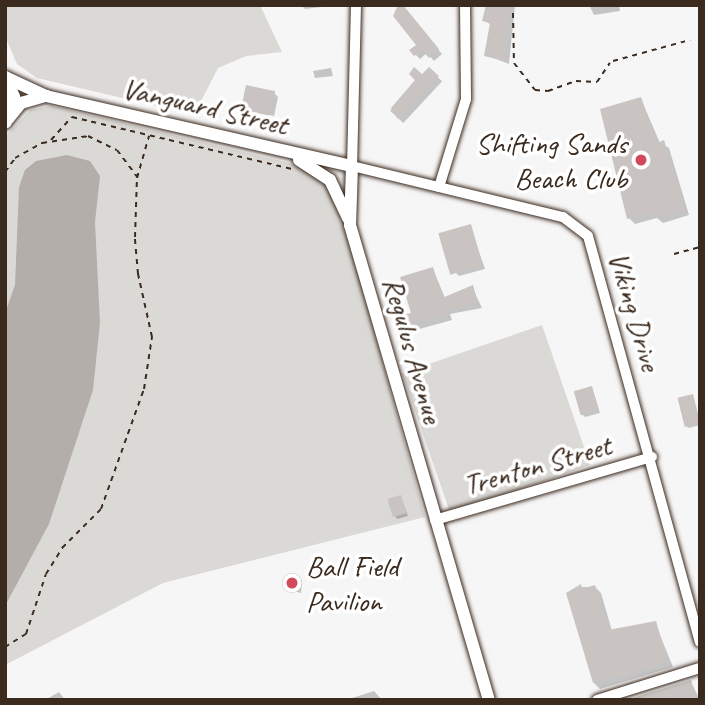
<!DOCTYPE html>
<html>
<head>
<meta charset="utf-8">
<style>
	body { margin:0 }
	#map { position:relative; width:705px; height:705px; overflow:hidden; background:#f7f6f6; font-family:Caveat,sans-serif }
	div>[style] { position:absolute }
	.green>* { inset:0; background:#dbd9d6; transform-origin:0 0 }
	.water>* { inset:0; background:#b4aeaa }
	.shadow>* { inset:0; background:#0003; transform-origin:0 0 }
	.building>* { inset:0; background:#c9c3c1; transform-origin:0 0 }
	.round { border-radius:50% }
	.path>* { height:2px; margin-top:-1px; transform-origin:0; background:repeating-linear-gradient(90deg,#3b2a1e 0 5px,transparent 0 10px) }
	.roads { filter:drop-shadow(0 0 2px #3b2a1e) drop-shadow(0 0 2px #3b2a1e) }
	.minor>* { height:10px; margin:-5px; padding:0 5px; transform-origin:5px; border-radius:5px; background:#fff }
	.tertiary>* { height:12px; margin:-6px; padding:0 6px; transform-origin:6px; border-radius:6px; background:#fff }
	.secondary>* { height:14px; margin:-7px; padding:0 7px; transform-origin:7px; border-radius:7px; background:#fff }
	.dots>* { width:19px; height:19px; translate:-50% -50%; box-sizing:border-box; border:4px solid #fff; border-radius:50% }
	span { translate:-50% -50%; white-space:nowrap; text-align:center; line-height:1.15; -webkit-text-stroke:7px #fff; paint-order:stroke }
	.street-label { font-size:30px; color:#3b2a1e }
	.poi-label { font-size:30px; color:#3b2a1e }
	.right { translate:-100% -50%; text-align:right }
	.left { translate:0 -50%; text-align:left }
	.frame { position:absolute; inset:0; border:7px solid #3b2a1e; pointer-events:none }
</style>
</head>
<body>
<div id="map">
	<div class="green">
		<div style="clip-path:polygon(6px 5px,260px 5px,282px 52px,246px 56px,218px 68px,194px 115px,37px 78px,17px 64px,5px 36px)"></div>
		<div style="clip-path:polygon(51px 106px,290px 163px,325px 181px,340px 208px,425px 517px,163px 583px,5px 665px,5px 137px,30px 110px)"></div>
		<div style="left:542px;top:325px;width:148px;height:148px;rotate:71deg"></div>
	</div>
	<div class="water">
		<div style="clip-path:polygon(67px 155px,90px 161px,100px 176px,95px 222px,100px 323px,93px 390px,49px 524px,5px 606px,5px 313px,15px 285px,19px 187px,25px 170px,36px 161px)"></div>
	</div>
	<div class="shadow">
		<div style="clip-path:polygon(301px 5px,320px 5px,321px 7px,305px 9px)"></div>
		<div style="clip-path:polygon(401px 5px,442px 54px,434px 61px,427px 53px,420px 59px,411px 50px,418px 45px,395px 15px)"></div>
		<div style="clip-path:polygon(488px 5px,515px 5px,509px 64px,486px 55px,491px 25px,484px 20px)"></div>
		<div style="clip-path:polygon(589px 5px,619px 5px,620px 11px,594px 15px)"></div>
		<div style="clip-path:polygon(331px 68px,333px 76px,315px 78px,313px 71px)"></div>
		<div style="left:429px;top:69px;width:18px;height:57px;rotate:43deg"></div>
		<div style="clip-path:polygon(274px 93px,278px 97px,274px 116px,243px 108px)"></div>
		<div style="clip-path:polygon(641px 99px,660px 143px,669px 148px,689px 215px,663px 223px,657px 218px,635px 224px,629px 218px)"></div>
		<div style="clip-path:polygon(470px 226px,485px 269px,459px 276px,455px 272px)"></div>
		<div style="clip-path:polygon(433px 269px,445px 298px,472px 287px,482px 308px,450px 314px,452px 320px,416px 330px,410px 324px,413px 314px)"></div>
		<div style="clip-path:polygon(592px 388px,600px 413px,585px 417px,582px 414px)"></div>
		<div style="clip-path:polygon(692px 396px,700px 425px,689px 428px,686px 426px)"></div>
		<div style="clip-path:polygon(401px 497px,408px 516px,397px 519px,395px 516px)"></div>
		<div style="clip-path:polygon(287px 577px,302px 580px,301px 593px,286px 589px)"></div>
		<div style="clip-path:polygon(581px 587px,595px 587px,601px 593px,612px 631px,655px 623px,673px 667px,600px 689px,594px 683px)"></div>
		<div style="clip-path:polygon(691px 682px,700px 700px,632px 700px)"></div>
		<div style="clip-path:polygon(374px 691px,382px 700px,346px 700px)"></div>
		<div style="clip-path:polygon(59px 692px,65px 700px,45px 700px)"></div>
	</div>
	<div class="building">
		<div style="clip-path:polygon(398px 5px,403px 5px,439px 49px,429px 58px,422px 50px,414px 56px,409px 50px,416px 45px,393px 16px)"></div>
		<div style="clip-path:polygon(486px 5px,510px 5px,505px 61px,484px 56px,490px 23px,482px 21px)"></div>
		<div style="clip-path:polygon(414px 67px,422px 74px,429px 67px,439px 76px,398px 119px,391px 108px,415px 80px,409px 74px)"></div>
		<div style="left:246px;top:85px;width:30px;height:25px;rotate:12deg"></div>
		<div style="clip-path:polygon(641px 97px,657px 143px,664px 140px,685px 209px,655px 218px,653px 212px,627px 219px,600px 109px)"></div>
		<div style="left:471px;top:224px;width:43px;height:34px;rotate:74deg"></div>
		<div style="clip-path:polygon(433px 267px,442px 298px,473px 285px,478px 303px,446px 309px,448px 315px,409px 325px,405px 314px,411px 313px,400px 277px)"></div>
		<div style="left:592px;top:386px;width:25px;height:19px;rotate:74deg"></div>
		<div style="left:693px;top:394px;width:30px;height:16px;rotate:76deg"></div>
		<div style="left:401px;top:495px;width:19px;height:14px;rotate:74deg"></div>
		<div class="round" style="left:282px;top:573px;width:20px;height:20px"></div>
		<div style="clip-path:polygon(581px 584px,582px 589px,595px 585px,608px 630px,656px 621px,668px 662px,593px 683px,566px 593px)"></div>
		<div style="clip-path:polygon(691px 680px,697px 700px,633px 700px,633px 698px)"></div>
	</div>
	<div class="path">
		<div style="left:513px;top:13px;width:50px;rotate:88.9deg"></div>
		<div style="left:514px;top:63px;width:34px;rotate:52deg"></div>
		<div style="left:535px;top:90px;width:13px;rotate:4deg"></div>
		<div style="left:548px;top:91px;width:30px;rotate:-20deg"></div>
		<div style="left:576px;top:81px;width:21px;rotate:3deg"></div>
		<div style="left:597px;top:82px;width:23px;rotate:-56deg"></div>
		<div style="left:613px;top:61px;width:80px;rotate:-15.3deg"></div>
		<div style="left:51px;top:140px;width:31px;rotate:-48deg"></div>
		<div style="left:72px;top:117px;width:226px;rotate:13.3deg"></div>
		<div style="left:5px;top:172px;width:17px;rotate:-54deg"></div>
		<div style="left:15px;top:158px;width:31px;rotate:-29deg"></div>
		<div style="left:42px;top:143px;width:47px;rotate:-8.7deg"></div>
		<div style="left:88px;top:136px;width:32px;rotate:26deg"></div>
		<div style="left:117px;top:150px;width:34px;rotate:53deg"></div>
		<div style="left:674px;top:254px;width:27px;rotate:-15deg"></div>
		<div style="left:5px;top:647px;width:25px;rotate:-32deg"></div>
		<div style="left:26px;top:634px;width:63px;rotate:-71.6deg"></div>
		<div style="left:46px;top:574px;width:31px;rotate:-58deg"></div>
		<div style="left:62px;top:548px;width:55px;rotate:-45deg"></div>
		<div style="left:101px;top:509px;width:127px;rotate:-70.3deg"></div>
		<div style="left:144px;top:389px;width:53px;rotate:-81.3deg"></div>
		<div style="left:152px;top:337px;width:65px;rotate:-102.5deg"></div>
		<div style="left:138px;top:274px;width:37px;rotate:-95deg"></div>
		<div style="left:135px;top:237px;width:59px;rotate:-88.1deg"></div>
		<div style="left:137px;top:178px;width:44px;rotate:-74.1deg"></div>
	</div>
	<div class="roads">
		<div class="minor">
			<div style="left:356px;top:5px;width:161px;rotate:91.4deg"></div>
			<div style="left:352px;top:166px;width:217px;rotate:13.6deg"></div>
			<div style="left:563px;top:217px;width:31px;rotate:37deg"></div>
			<div style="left:588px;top:236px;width:421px;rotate:74.6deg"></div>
			<div style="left:439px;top:187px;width:92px;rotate:-72.9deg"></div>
			<div style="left:466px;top:99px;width:94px;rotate:-90.6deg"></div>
			<div style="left:435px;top:520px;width:226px;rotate:-16.2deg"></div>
			<div style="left:597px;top:700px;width:108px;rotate:-17.3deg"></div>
		</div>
		<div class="tertiary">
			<div style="left:5px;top:77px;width:45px;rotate:24.9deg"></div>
			<div style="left:46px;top:96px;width:314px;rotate:12.9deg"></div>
			<div style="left:352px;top:166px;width:59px;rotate:91.9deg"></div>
			<div style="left:350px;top:225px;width:495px;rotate:73.7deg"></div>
			<div style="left:8px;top:119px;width:21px;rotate:-51deg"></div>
			<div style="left:21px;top:103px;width:26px;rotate:-16deg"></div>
			<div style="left:299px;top:160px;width:37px;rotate:33deg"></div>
			<div style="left:330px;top:180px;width:42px;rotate:64.7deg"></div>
		</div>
		<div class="secondary">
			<div style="left:5px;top:78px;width:21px;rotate:67deg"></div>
			<div style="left:13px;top:97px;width:26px;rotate:108deg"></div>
		</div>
	</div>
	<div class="dots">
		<div style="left:641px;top:160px;background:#d1495b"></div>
		<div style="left:292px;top:583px;background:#d1495b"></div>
	</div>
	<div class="street-label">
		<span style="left:205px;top:106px;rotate:13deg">Vanguard Street</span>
		<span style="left:635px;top:311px;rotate:74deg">Viking Drive</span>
		<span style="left:413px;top:350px;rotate:74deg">Regulus Avenue</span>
		<span style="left:537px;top:465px;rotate:-16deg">Trenton Street</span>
	</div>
	<div class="poi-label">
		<span class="right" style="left:627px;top:160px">Shifting Sands<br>Beach Club</span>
		<span class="left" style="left:306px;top:583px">Ball Field<br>Pavilion</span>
	</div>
	<div class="frame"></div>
</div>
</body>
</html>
